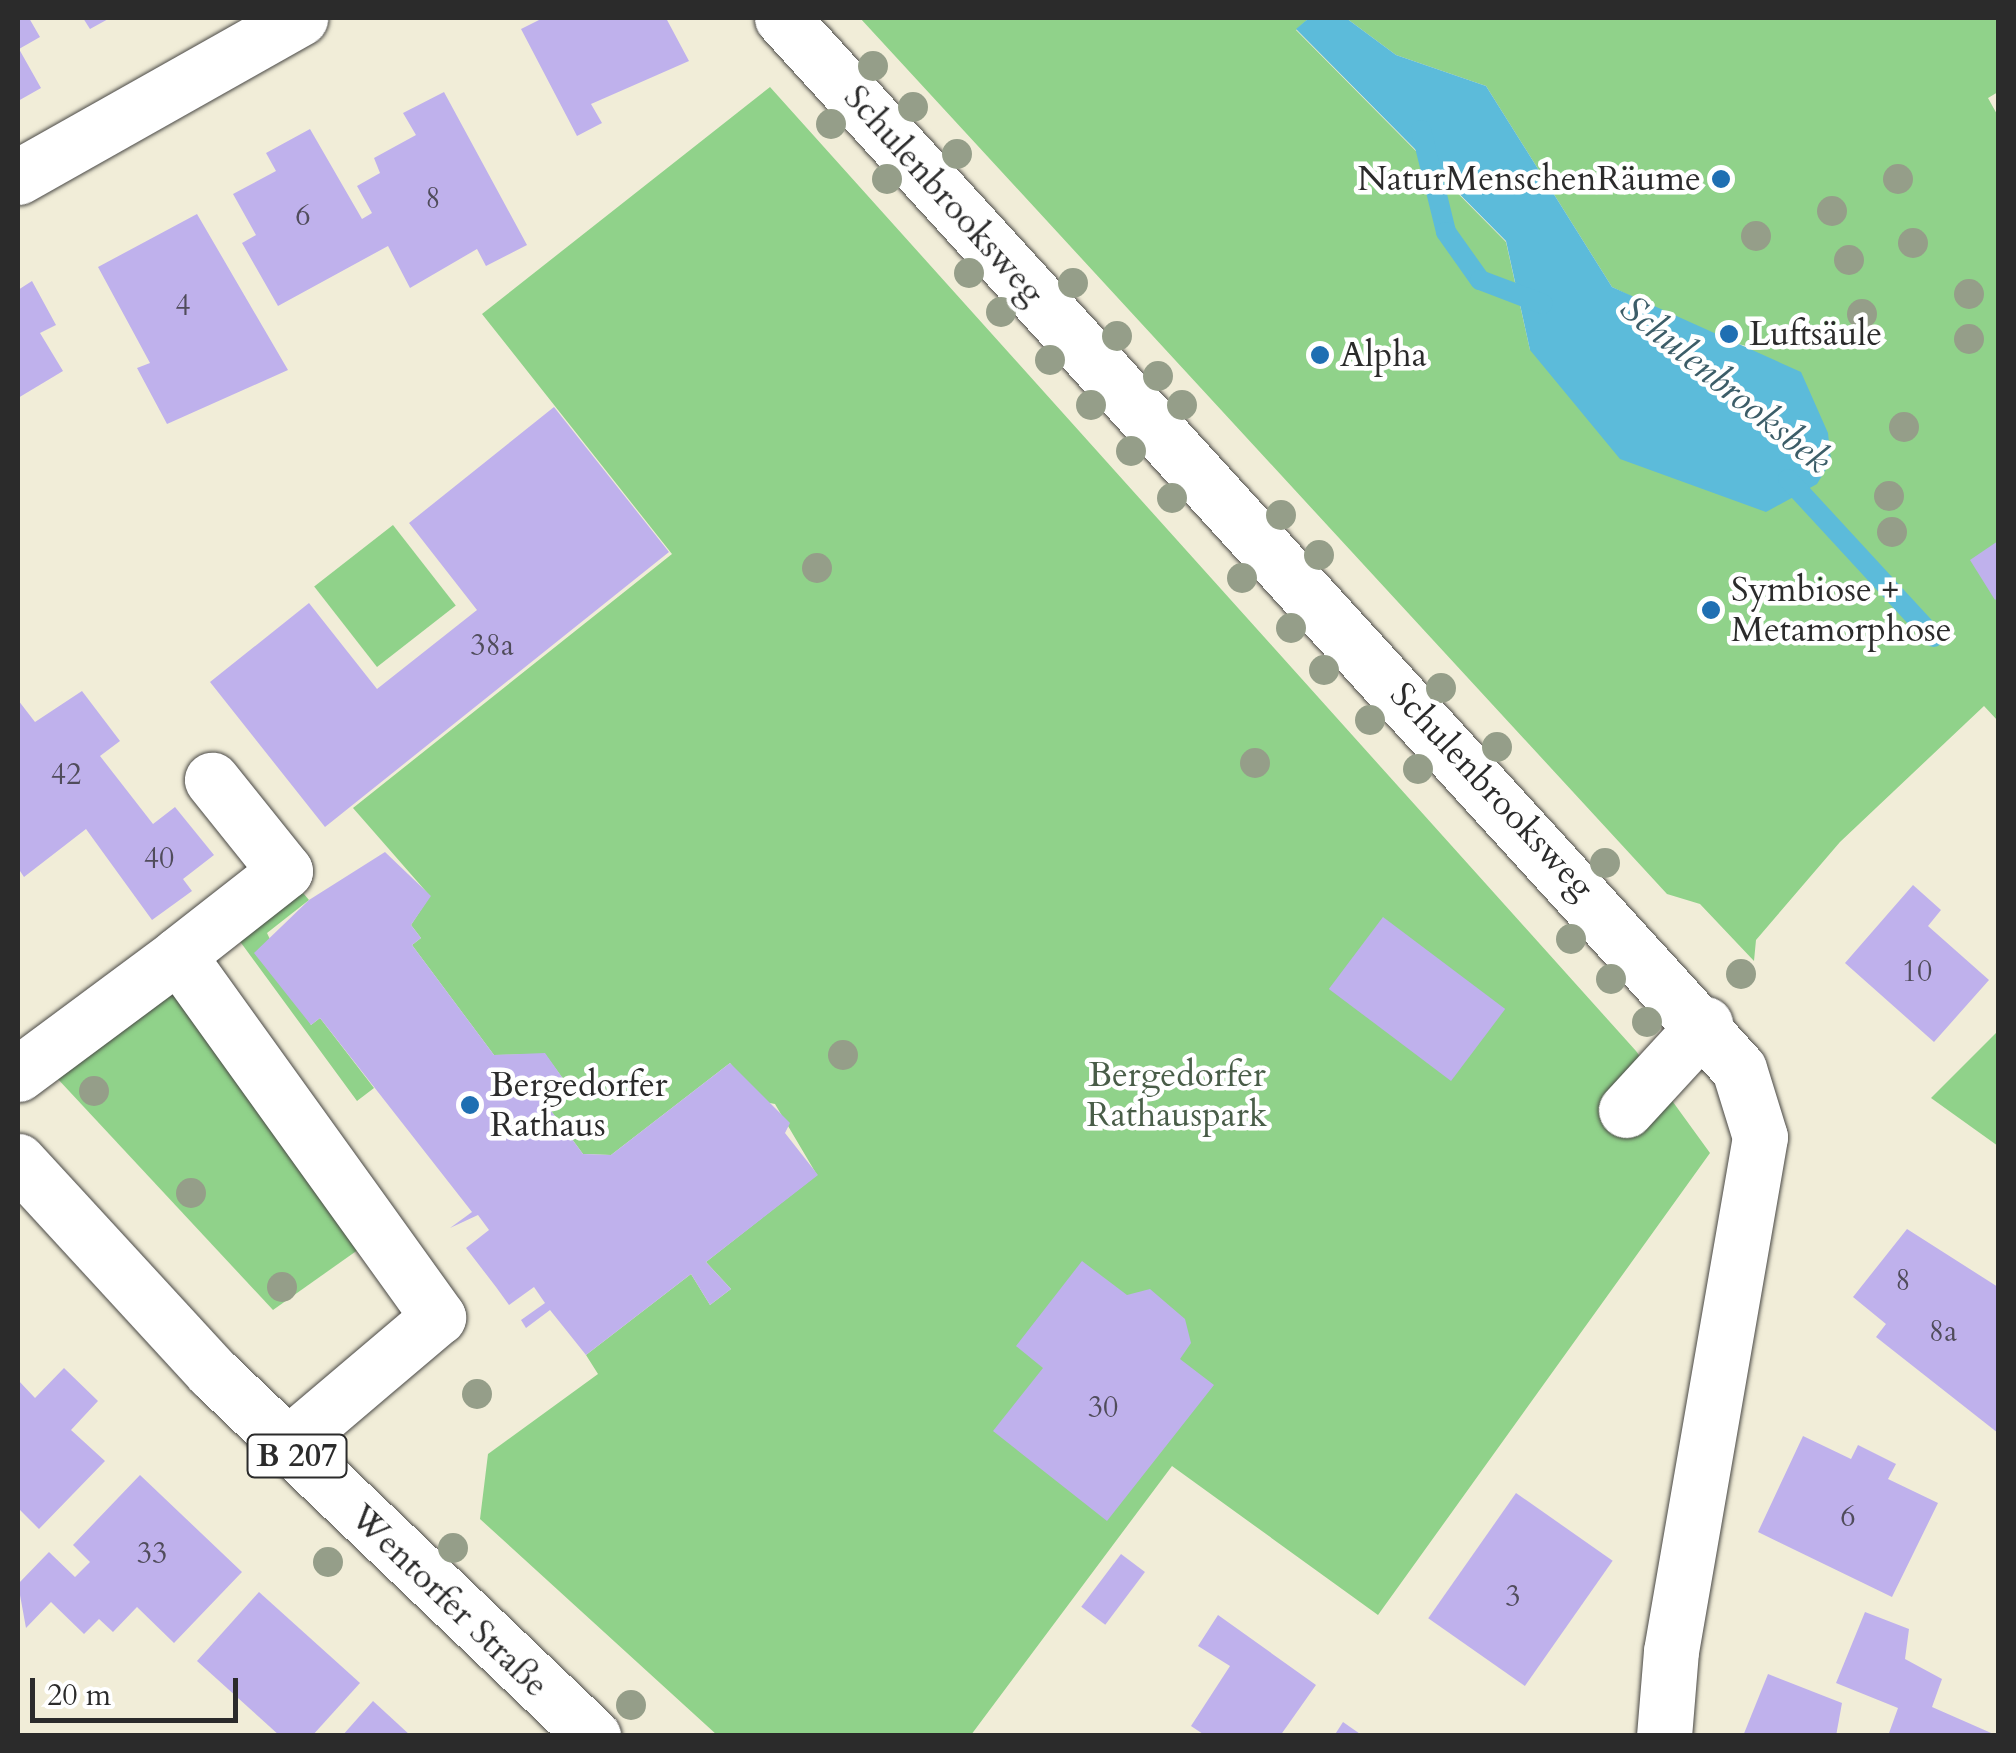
<!DOCTYPE html>
<html>
<head>
<meta charset="utf-8">
<style>
	body { margin:0 }
	#map { position:relative; width:2016px; height:1753px; overflow:hidden; background:#f1edd8; font-family:Cardo,serif }
	div>[style] { position:absolute }
	.green>* { inset:0; background:#90d28a; transform-origin:0 0 }
	.water>* { inset:0; background:#5cbbda }
	.stream>* { height:20px; margin:-10px; padding:0 10px; transform-origin:10px; border-radius:10px; background:#5cbbda }
	.building>* { inset:0; background:#bfb1ec; transform-origin:0 0 }
	.roads { filter:drop-shadow(0 0 2px #494845) drop-shadow(0 0 2px #494845) }
	.minor>* { height:55px; margin:-27.5px; padding:0 27.5px; transform-origin:27.5px; border-radius:27.5px; background:#fff }
	.major>* { height:55px; margin:-27.5px; padding:0 27.5px; transform-origin:27.5px; border-radius:27.5px; background:#fff }
	.trees>* { width:30px; height:30px; margin:-15px; border-radius:50%; background:#959e89 }
	.dots>* { width:28px; height:28px; translate:-50% -50%; box-sizing:border-box; border:5px solid #fff; border-radius:50% }
	span { translate:-50% -50%; white-space:nowrap; text-align:center; line-height:1.15; -webkit-text-stroke:9px #fff; paint-order:stroke }
	.number-label { font-size:30px; color:#504c5b }
	.number-label span { -webkit-text-stroke-width:0 }
	.shield-label span { padding:2px 8px; background:#fff; border:2px solid; border-radius:8px; -webkit-text-stroke-width:0 }
	.shield-label { font-size:32px; color:#2b2b2b; font-weight:700 }
	.poi-label { font-size:35px; color:#2b2b2b }
	.right { translate:-100% -50%; text-align:right }
	.left { translate:0 -50%; text-align:left }
	.street-label { font-size:35px; color:#2b2b2b }
	.park-label { font-size:35px; color:#495d48 }
	.water-label { font-size:38px; color:#3c5d68; font-style:italic }
	.frame { position:absolute; inset:0; border:20px solid #2b2b2b; pointer-events:none }
	.scale { position:absolute; left:30px; top:1678px; width:208px; height:45px; box-sizing:border-box; border:5px solid #2b2b2b; border-top:0; padding-left:12px; font-size:30px; line-height:35px; white-space:nowrap; color:#2b2b2b; -webkit-text-stroke:8px #fff; paint-order:stroke }
</style>
</head>
<body>
<div id="map">
	<div class="green">
		<div style="clip-path:polygon(860px 18px,1309px 18px,1296px 30px,1506px 242px,1530px 350px,1765px 350px,1724px 341px,1612px 287px,1486px 86px,1396px 55px,1346px 18px,1998px 18px,1998px 92px,1988px 98px,1998px 116px,1998px 721px,1984px 706px,1840px 842px,1756px 940px,1754px 961px,1700px 904px,1667px 894px)"></div>
		<div style="clip-path:polygon(770px 87px,1636px 1051px,1710px 1153px,1378px 1615px,1172px 1466px,971px 1735px,717px 1735px,480px 1519px,488px 1454px,598px 1374px,586px 1355px,691px 1274px,710px 1305px,731px 1289px,706px 1262px,817px 1175px,775px 1104px,759px 1101px,730px 1063px,611px 1155px,583px 1154px,549px 1108px,563px 1098px,564px 1080px,545px 1054px,494px 1055px,412px 945px,421px 938px,411px 925px,430px 896px,353px 808px,672px 554px,482px 314px)"></div>
		<div style="left:393px;top:525px;width:102px;height:100px;rotate:52deg"></div>
		<div style="clip-path:polygon(298px 887px,309px 900px,267px 933px,311px 1025px,320px 1018px,374px 1088px,357px 1101px,236px 936px)"></div>
		<div style="clip-path:polygon(175px 986px,362px 1247px,273px 1310px,56px 1077px)"></div>
		<div style="clip-path:polygon(1998px 1031px,1998px 1146px,1931px 1098px)"></div>
	</div>
	<div class="water">
		<div style="clip-path:polygon(1309px 18px,1346px 18px,1396px 55px,1486px 86px,1612px 287px,1801px 372px,1828px 433px,1831px 461px,1817px 484px,1766px 512px,1620px 459px,1530px 350px,1506px 241px,1296px 29px)"></div>
	</div>
	<div class="stream">
		<div style="left:1421px;top:130px;width:105px;rotate:76.2deg"></div>
		<div style="left:1446px;top:232px;width:59px;rotate:54.7deg"></div>
		<div style="left:1480px;top:280px;width:67px;rotate:20.9deg"></div>
		<div style="left:1788px;top:479px;width:215px;rotate:47.3deg"></div>
	</div>
	<div class="building">
		<div style="clip-path:polygon(18px 18px,29px 18px,40px 37px,19px 49px,41px 88px,18px 101px)"></div>
		<div style="clip-path:polygon(83px 18px,110px 18px,90px 29px)"></div>
		<div style="clip-path:polygon(543px 18px,666px 18px,689px 61px,591px 104px,602px 123px,577px 136px,521px 29px)"></div>
		<div style="clip-path:polygon(444px 92px,527px 245px,486px 266px,477px 249px,410px 288px,388px 246px,278px 306px,242px 243px,256px 235px,233px 194px,276px 171px,266px 153px,310px 129px,362px 219px,372px 213px,357px 186px,380px 173px,374px 158px,416px 135px,403px 113px)"></div>
		<div style="clip-path:polygon(197px 214px,288px 370px,167px 424px,137px 368px,150px 363px,98px 267px)"></div>
		<div style="clip-path:polygon(32px 281px,56px 325px,40px 333px,63px 371px,18px 398px,18px 290px)"></div>
		<div style="clip-path:polygon(554px 407px,669px 552px,325px 827px,210px 682px,309px 603px,377px 689px,477px 610px,409px 523px)"></div>
		<div style="clip-path:polygon(1998px 541px,1998px 598px,1995px 600px,1970px 560px)"></div>
		<div style="clip-path:polygon(82px 691px,120px 741px,100px 756px,153px 824px,175px 807px,214px 855px,183px 879px,192px 891px,152px 920px,86px 829px,24px 877px,18px 868px,18px 700px,35px 722px)"></div>
		<div style="clip-path:polygon(385px 852px,431px 896px,411px 925px,421px 938px,412px 945px,494px 1055px,545px 1053px,564px 1080px,563px 1098px,549px 1108px,583px 1154px,611px 1155px,730px 1063px,790px 1123px,785px 1133px,818px 1175px,706px 1262px,731px 1289px,710px 1305px,691px 1274px,586px 1355px,550px 1310px,526px 1328px,521px 1320px,545px 1303px,534px 1287px,509px 1305px,496px 1287px,466px 1248px,489px 1230px,478px 1215px,450px 1228px,472px 1212px,320px 1018px,311px 1025px,254px 953px,309px 900px)"></div>
		<div style="clip-path:polygon(1913px 885px,1941px 910px,1928px 926px,1989px 980px,1934px 1042px,1845px 963px)"></div>
		<div style="left:1383px;top:917px;width:153px;height:90px;rotate:37deg"></div>
		<div style="clip-path:polygon(1907px 1229px,1998px 1287px,1998px 1433px,1876px 1337px,1886px 1324px,1853px 1297px)"></div>
		<div style="clip-path:polygon(1082px 1261px,1127px 1295px,1150px 1289px,1185px 1319px,1191px 1343px,1180px 1359px,1214px 1385px,1107px 1521px,993px 1431px,1043px 1368px,1016px 1346px)"></div>
		<div style="clip-path:polygon(64px 1368px,98px 1401px,71px 1430px,105px 1461px,39px 1529px,18px 1508px,18px 1380px,35px 1398px)"></div>
		<div style="clip-path:polygon(1803px 1436px,1851px 1459px,1858px 1445px,1896px 1464px,1888px 1479px,1938px 1503px,1892px 1597px,1758px 1532px)"></div>
		<div style="clip-path:polygon(140px 1475px,242px 1572px,174px 1643px,137px 1607px,113px 1632px,99px 1619px,84px 1634px,51px 1602px,26px 1628px,18px 1584px,49px 1552px,75px 1577px,90px 1562px,73px 1545px)"></div>
		<div style="left:1516px;top:1493px;width:118px;height:153px;rotate:35deg"></div>
		<div style="left:1121px;top:1554px;width:30px;height:66px;rotate:37deg"></div>
		<div style="clip-path:polygon(259px 1592px,360px 1683px,312px 1736px,280px 1736px,197px 1661px)"></div>
		<div style="clip-path:polygon(1865px 1612px,1909px 1629px,1905px 1659px,1942px 1679px,1932px 1707px,1998px 1736px,1888px 1736px,1898px 1708px,1836px 1683px)"></div>
		<div style="clip-path:polygon(1218px 1615px,1316px 1685px,1280px 1736px,1206px 1736px,1191px 1726px,1230px 1666px,1198px 1646px)"></div>
		<div style="clip-path:polygon(1768px 1674px,1842px 1703px,1836px 1736px,1743px 1736px)"></div>
		<div style="clip-path:polygon(373px 1701px,411px 1736px,342px 1736px)"></div>
		<div style="clip-path:polygon(1343px 1722px,1363px 1736px,1334px 1736px)"></div>
	</div>
	<div class="roads">
		<div class="minor">
			<div style="left:782px;top:18px;width:1421px;rotate:47.68deg"></div>
			<div style="left:1739px;top:1069px;width:71px;rotate:72.8deg"></div>
			<div style="left:1760px;top:1137px;width:522px;rotate:99.82deg"></div>
			<div style="left:1671px;top:1651px;width:85px;rotate:94.7deg"></div>
			<div style="left:18px;top:177px;width:324px;rotate:-29.4deg"></div>
			<div style="left:178px;top:955px;width:136px;rotate:-38.1deg"></div>
			<div style="left:285px;top:871px;width:117px;rotate:-128.7deg"></div>
			<div style="left:18px;top:1074px;width:199px;rotate:-36.6deg"></div>
			<div style="left:178px;top:955px;width:446px;rotate:54.3deg"></div>
			<div style="left:438px;top:1317px;width:199px;rotate:139.7deg"></div>
			<div style="left:1626px;top:1110px;width:117px;rotate:-47.4deg"></div>
		</div>
		<div class="major">
			<div style="left:18px;top:1161px;width:287px;rotate:47.4deg"></div>
			<div style="left:212px;top:1372px;width:527px;rotate:43.69deg"></div>
		</div>
	</div>
	<div class="trees">
		<div style="left:873px;top:66px"></div>
		<div style="left:913px;top:107px"></div>
		<div style="left:831px;top:124px"></div>
		<div style="left:957px;top:154px"></div>
		<div style="left:887px;top:179px"></div>
		<div style="left:1898px;top:179px"></div>
		<div style="left:1832px;top:211px"></div>
		<div style="left:1756px;top:236px"></div>
		<div style="left:1913px;top:243px"></div>
		<div style="left:1849px;top:260px"></div>
		<div style="left:969px;top:273px"></div>
		<div style="left:1073px;top:283px"></div>
		<div style="left:1969px;top:294px"></div>
		<div style="left:1001px;top:312px"></div>
		<div style="left:1862px;top:314px"></div>
		<div style="left:1117px;top:336px"></div>
		<div style="left:1969px;top:339px"></div>
		<div style="left:1050px;top:360px"></div>
		<div style="left:1158px;top:376px"></div>
		<div style="left:1091px;top:405px"></div>
		<div style="left:1182px;top:405px"></div>
		<div style="left:1904px;top:427px"></div>
		<div style="left:1131px;top:451px"></div>
		<div style="left:1889px;top:496px"></div>
		<div style="left:1172px;top:498px"></div>
		<div style="left:1281px;top:515px"></div>
		<div style="left:1892px;top:532px"></div>
		<div style="left:1319px;top:555px"></div>
		<div style="left:817px;top:568px"></div>
		<div style="left:1242px;top:578px"></div>
		<div style="left:1291px;top:628px"></div>
		<div style="left:1324px;top:670px"></div>
		<div style="left:1441px;top:688px"></div>
		<div style="left:1370px;top:720px"></div>
		<div style="left:1497px;top:747px"></div>
		<div style="left:1255px;top:763px"></div>
		<div style="left:1418px;top:769px"></div>
		<div style="left:1605px;top:863px"></div>
		<div style="left:1571px;top:939px"></div>
		<div style="left:1741px;top:974px"></div>
		<div style="left:1611px;top:979px"></div>
		<div style="left:1647px;top:1022px"></div>
		<div style="left:843px;top:1055px"></div>
		<div style="left:94px;top:1091px"></div>
		<div style="left:191px;top:1193px"></div>
		<div style="left:282px;top:1287px"></div>
		<div style="left:477px;top:1394px"></div>
		<div style="left:453px;top:1548px"></div>
		<div style="left:328px;top:1562px"></div>
		<div style="left:631px;top:1705px"></div>
	</div>
	<div class="dots">
		<div style="left:1721px;top:179px;background:#1f6fb2"></div>
		<div style="left:1729px;top:334px;background:#1f6fb2"></div>
		<div style="left:1320px;top:355px;background:#1f6fb2"></div>
		<div style="left:1711px;top:610px;background:#1f6fb2"></div>
		<div style="left:470px;top:1105px;background:#1f6fb2"></div>
	</div>
	<div class="number-label">
		<span style="left:433px;top:199px">8</span>
		<span style="left:303px;top:216px">6</span>
		<span style="left:183px;top:306px">4</span>
		<span style="left:492px;top:646px">38a</span>
		<span style="left:66px;top:775px">42</span>
		<span style="left:159px;top:859px">40</span>
		<span style="left:1917px;top:972px">10</span>
		<span style="left:1903px;top:1281px">8</span>
		<span style="left:1943px;top:1332px">8a</span>
		<span style="left:1103px;top:1408px">30</span>
		<span style="left:1848px;top:1517px">6</span>
		<span style="left:152px;top:1554px">33</span>
		<span style="left:1513px;top:1597px">3</span>
	</div>
	<div class="shield-label">
		<span style="left:297px;top:1456px">B 207</span>
	</div>
	<div class="poi-label">
		<span class="right" style="left:1701px;top:179px">NaturMenschenRäume</span>
		<span class="left" style="left:1749px;top:334px">Luftsäule</span>
		<span class="left" style="left:1340px;top:355px">Alpha</span>
		<span class="left" style="left:1731px;top:610px">Symbiose +<br>Metamorphose</span>
		<span class="left" style="left:490px;top:1105px">Bergedorfer<br>Rathaus</span>
	</div>
	<div class="street-label">
		<span style="left:944px;top:195px;rotate:48deg">Schulenbrooksweg</span>
		<span style="left:1492px;top:791px;rotate:47deg">Schulenbrooksweg</span>
		<span style="left:449px;top:1601px;rotate:44deg">Wentorfer Straße</span>
	</div>
	<div class="park-label">
		<span style="left:1177px;top:1095px">Bergedorfer<br>Rathauspark</span>
	</div>
	<div class="water-label">
		<span style="left:1725px;top:385px;rotate:39deg">Schulenbrooksbek</span>
	</div>
	<div class="frame"></div>
	<div class="scale">20 m</div>
</div>
</body>
</html>
